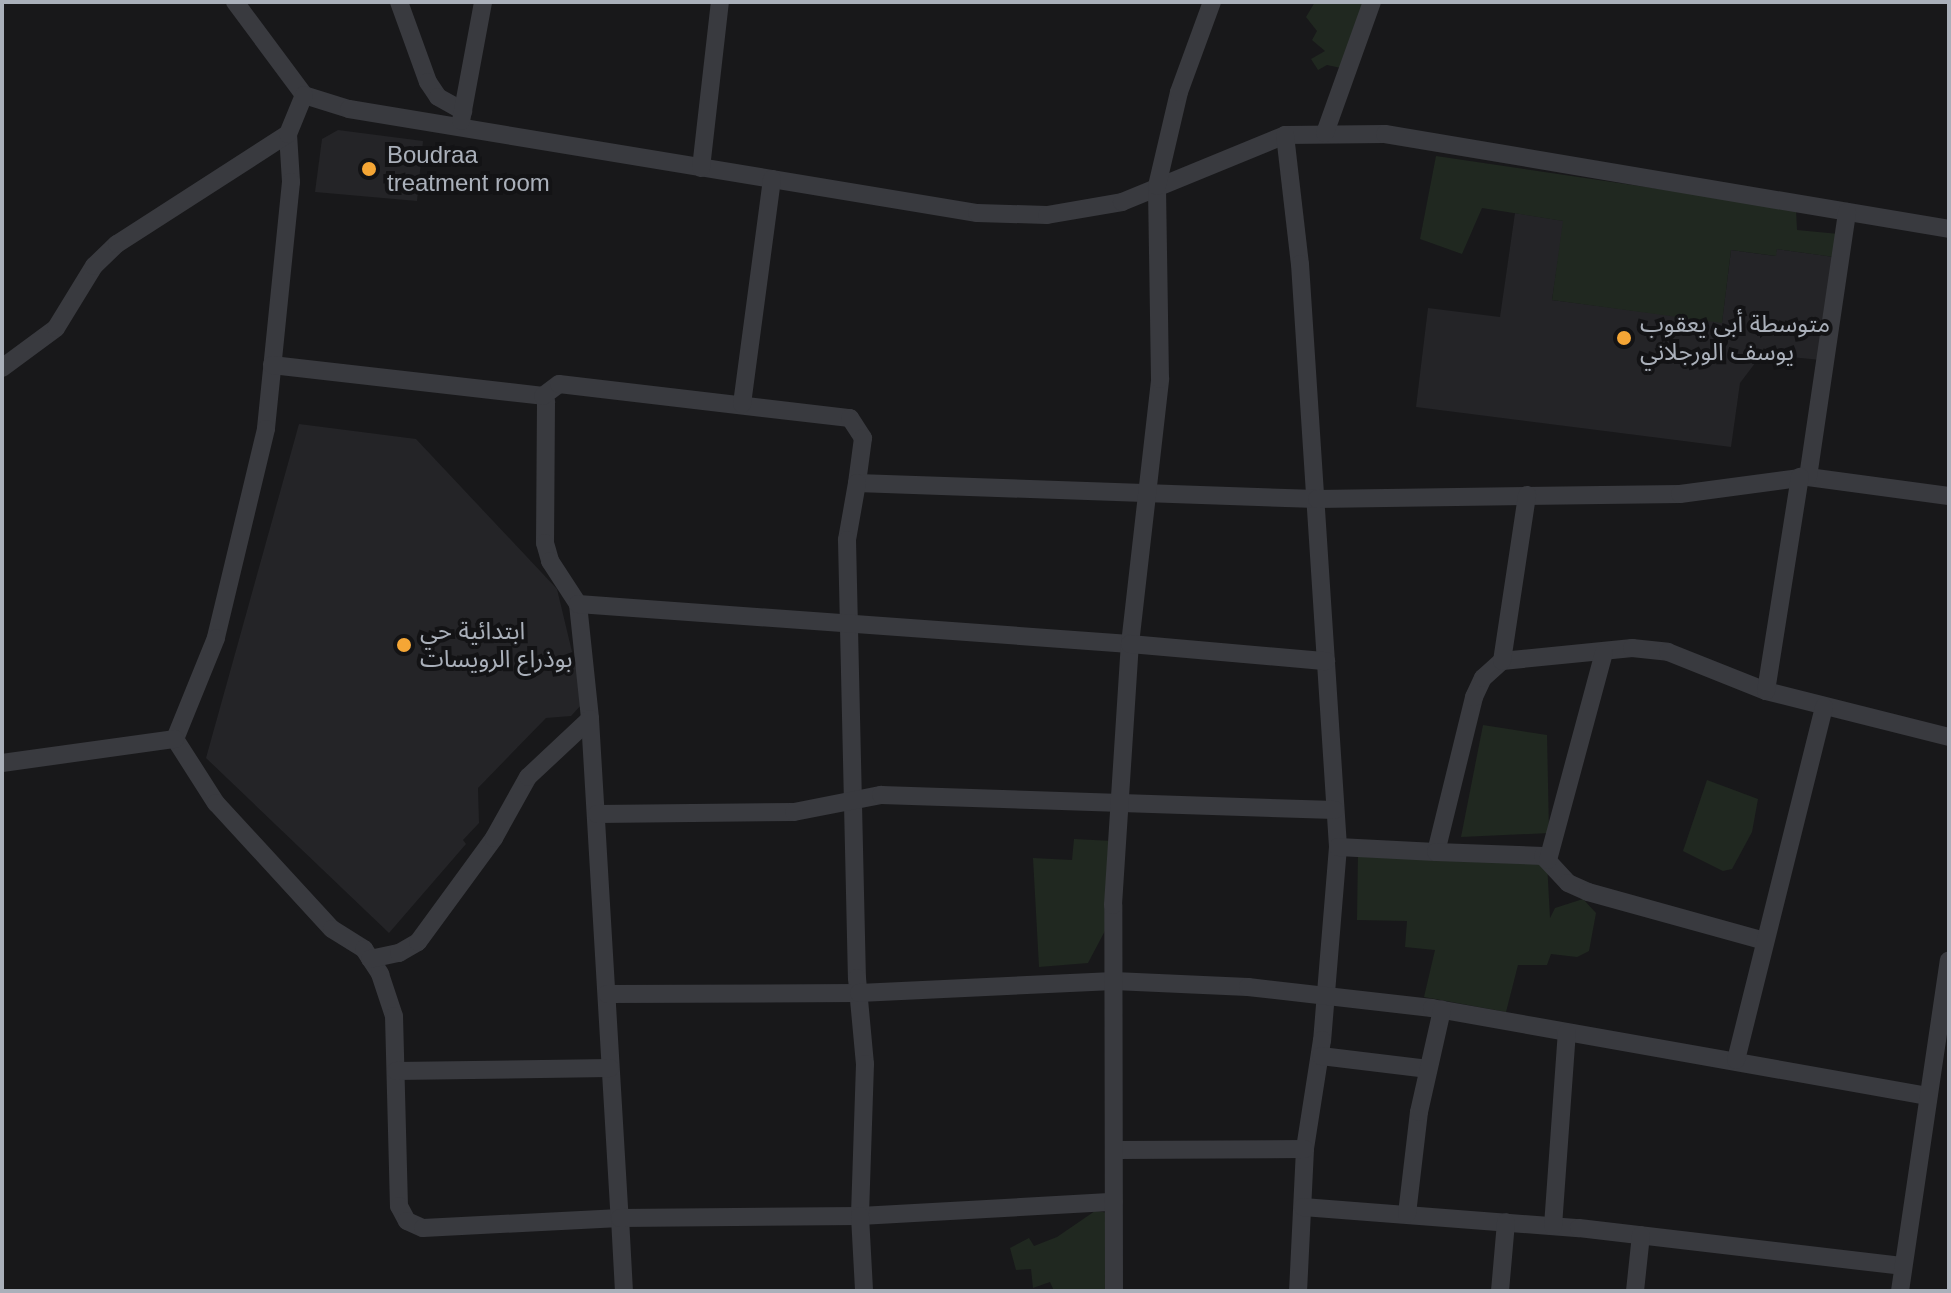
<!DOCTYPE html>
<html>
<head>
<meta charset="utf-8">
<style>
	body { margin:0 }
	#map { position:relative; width:1951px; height:1293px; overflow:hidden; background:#18181a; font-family:Helvetica,"Noto Sans Arabic",sans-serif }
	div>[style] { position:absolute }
	.built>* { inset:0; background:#242427 }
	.green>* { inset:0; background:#202820 }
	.minor>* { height:18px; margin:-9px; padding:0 9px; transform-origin:9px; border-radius:9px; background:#393a3f }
	.dots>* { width:22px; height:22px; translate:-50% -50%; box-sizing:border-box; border:4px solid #131315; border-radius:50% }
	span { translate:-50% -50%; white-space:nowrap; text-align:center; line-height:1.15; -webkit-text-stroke:8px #131315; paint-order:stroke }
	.poi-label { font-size:24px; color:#aab0ba }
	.left { translate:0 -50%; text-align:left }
	.frame { position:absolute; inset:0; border:4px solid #aab0ba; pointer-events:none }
</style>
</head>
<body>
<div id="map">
	<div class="built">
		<div style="clip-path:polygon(338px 130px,423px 141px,417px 201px,315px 192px,322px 139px)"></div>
		<div style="clip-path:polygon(1515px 213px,1564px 221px,1552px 300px,1722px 322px,1731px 250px,1775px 256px,1777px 249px,1834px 257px,1821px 360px,1762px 354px,1740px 383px,1731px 447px,1416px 407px,1428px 308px,1500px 317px)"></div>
		<div style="clip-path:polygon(299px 424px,416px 439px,557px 589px,584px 702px,571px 716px,546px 718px,478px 788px,479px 823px,463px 840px,466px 844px,389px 933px,206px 758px)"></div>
	</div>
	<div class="green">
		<div style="clip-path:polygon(1315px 2px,1369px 2px,1341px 68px,1327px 65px,1318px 70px,1311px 59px,1325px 51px,1312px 40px,1317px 31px,1306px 17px)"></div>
		<div style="clip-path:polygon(1436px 156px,1796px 209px,1797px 230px,1839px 234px,1834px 257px,1777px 249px,1776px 256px,1731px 250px,1722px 323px,1552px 300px,1563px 221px,1482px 208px,1462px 254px,1420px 239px)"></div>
		<div style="clip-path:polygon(1483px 725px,1547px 735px,1549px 833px,1461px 837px)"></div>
		<div style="clip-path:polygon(1707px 780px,1758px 799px,1752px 832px,1732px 869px,1723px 871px,1683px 851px)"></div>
		<div style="clip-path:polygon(1074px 839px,1113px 841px,1107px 927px,1088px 963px,1039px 967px,1033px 858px,1072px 860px)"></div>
		<div style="clip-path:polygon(1358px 852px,1547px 862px,1550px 918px,1555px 908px,1583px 899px,1596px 913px,1589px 951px,1577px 957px,1551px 954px,1547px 965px,1518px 965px,1506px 1012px,1424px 997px,1435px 950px,1405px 947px,1407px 921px,1357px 920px)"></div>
		<div style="clip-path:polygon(1095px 1211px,1110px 1213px,1111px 1291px,1054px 1291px,1050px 1282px,1033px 1288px,1031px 1269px,1016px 1270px,1010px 1248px,1029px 1238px,1034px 1246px,1057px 1237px)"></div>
	</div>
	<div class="minor">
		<div style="left:235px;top:2px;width:116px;rotate:53.4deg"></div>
		<div style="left:304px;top:95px;width:47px;rotate:17.3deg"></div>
		<div style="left:349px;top:109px;width:637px;rotate:9.4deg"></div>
		<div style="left:977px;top:213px;width:70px;rotate:1.6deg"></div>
		<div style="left:1047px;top:215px;width:76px;rotate:-9.8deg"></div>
		<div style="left:1122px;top:202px;width:176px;rotate:-22.3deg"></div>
		<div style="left:1285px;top:135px;width:100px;rotate:-0.6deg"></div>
		<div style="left:1385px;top:134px;width:572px;rotate:9.56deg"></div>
		<div style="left:399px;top:2px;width:85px;rotate:70.1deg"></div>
		<div style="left:428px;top:82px;width:18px;rotate:56deg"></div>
		<div style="left:438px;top:97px;width:29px;rotate:29deg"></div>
		<div style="left:461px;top:121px;width:121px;rotate:-79.5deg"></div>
		<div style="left:1325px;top:133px;width:139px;rotate:-70.3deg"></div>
		<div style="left:288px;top:134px;width:48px;rotate:86.4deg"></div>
		<div style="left:291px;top:182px;width:248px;rotate:95.8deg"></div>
		<div style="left:266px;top:429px;width:215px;rotate:103.5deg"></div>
		<div style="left:216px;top:638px;width:109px;rotate:112.1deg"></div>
		<div style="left:175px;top:739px;width:76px;rotate:57.4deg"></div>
		<div style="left:216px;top:803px;width:171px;rotate:47.4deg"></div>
		<div style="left:332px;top:929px;width:38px;rotate:32deg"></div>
		<div style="left:364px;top:949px;width:30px;rotate:57deg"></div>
		<div style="left:380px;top:974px;width:44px;rotate:71.6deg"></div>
		<div style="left:394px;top:1016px;width:190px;rotate:88.5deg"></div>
		<div style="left:399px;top:1206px;width:17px;rotate:62deg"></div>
		<div style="left:407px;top:1221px;width:17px;rotate:24deg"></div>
		<div style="left:423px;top:1228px;width:197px;rotate:-2.9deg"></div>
		<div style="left:620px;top:1218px;width:73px;rotate:86.9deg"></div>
		<div style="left:1285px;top:135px;width:130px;rotate:83.4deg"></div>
		<div style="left:1300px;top:264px;width:584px;rotate:86.27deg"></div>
		<div style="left:1338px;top:847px;width:194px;rotate:94.7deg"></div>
		<div style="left:1322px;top:1040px;width:110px;rotate:98.9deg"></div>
		<div style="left:1305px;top:1149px;width:142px;rotate:92.8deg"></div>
		<div style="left:701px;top:168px;width:167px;rotate:-83.5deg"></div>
		<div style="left:272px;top:365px;width:273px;rotate:6.5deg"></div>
		<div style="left:543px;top:396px;width:7px;rotate:63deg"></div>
		<div style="left:546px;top:402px;width:141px;rotate:90.4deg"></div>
		<div style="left:545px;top:543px;width:19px;rotate:74deg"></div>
		<div style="left:550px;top:561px;width:51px;rotate:56.9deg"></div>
		<div style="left:578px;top:604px;width:116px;rotate:84deg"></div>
		<div style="left:590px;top:719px;width:500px;rotate:86.6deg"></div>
		<div style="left:620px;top:1218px;width:240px;rotate:-0.5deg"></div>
		<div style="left:860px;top:1216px;width:254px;rotate:-3.2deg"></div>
		<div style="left:2px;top:368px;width:67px;rotate:-36.5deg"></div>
		<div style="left:56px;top:328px;width:73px;rotate:-58.5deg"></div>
		<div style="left:94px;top:266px;width:32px;rotate:-44deg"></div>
		<div style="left:117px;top:244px;width:203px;rotate:-32.8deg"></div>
		<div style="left:288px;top:134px;width:42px;rotate:-67.7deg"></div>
		<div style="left:543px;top:396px;width:20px;rotate:-37deg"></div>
		<div style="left:559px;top:384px;width:293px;rotate:6.7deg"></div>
		<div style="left:850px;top:418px;width:24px;rotate:57deg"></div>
		<div style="left:863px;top:438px;width:45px;rotate:97.6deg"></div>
		<div style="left:857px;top:483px;width:460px;rotate:2deg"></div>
		<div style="left:1317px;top:499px;width:363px;rotate:-0.8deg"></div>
		<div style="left:1680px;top:494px;width:129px;rotate:-7.6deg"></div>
		<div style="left:1808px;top:477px;width:142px;rotate:7.7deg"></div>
		<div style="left:742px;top:404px;width:227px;rotate:-82.4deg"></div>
		<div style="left:1808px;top:477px;width:268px;rotate:-81.6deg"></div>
		<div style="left:857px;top:483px;width:58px;rotate:100deg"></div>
		<div style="left:847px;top:540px;width:438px;rotate:88.7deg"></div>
		<div style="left:857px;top:978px;width:86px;rotate:84.7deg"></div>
		<div style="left:865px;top:1064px;width:152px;rotate:91.9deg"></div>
		<div style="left:860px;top:1216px;width:75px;rotate:86.9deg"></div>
		<div style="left:578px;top:604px;width:553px;rotate:4.14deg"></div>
		<div style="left:1130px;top:644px;width:267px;rotate:-83.5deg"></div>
		<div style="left:1160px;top:379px;width:193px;rotate:-90.9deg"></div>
		<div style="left:1157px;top:186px;width:97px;rotate:-76.8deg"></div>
		<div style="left:1179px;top:92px;width:96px;rotate:-69.9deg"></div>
		<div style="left:1502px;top:661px;width:131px;rotate:-5.7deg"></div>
		<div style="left:1632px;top:648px;width:36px;rotate:6deg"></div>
		<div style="left:1668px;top:652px;width:105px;rotate:21.7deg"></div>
		<div style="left:1766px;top:691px;width:189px;rotate:14.1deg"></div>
		<div style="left:1766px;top:691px;width:217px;rotate:-81deg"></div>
		<div style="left:2px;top:763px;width:175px;rotate:-7.9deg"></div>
		<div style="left:597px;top:814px;width:197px;rotate:-0.6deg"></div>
		<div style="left:794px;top:812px;width:89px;rotate:-11.1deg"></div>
		<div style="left:881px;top:795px;width:454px;rotate:1.9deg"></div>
		<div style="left:1338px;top:847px;width:98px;rotate:2.9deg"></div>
		<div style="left:1436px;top:852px;width:160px;rotate:-76.2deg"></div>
		<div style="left:1474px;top:697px;width:21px;rotate:-65deg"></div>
		<div style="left:1483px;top:678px;width:25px;rotate:-42deg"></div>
		<div style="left:1502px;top:661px;width:168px;rotate:-81.4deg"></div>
		<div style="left:1436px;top:852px;width:107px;rotate:2.1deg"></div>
		<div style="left:1543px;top:856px;width:37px;rotate:47deg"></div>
		<div style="left:1568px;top:883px;width:22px;rotate:24deg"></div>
		<div style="left:1588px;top:892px;width:184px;rotate:15.5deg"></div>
		<div style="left:1548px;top:860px;width:215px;rotate:-74.9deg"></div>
		<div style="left:370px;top:959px;width:30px;rotate:-12deg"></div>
		<div style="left:399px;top:953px;width:22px;rotate:-30deg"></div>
		<div style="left:418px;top:942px;width:129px;rotate:-53.8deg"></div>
		<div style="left:494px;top:838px;width:70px;rotate:-60.9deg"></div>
		<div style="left:528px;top:777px;width:85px;rotate:-43.1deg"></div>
		<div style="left:607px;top:994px;width:252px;rotate:-0.2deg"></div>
		<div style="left:859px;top:993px;width:255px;rotate:-2.7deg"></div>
		<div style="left:1114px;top:981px;width:134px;rotate:2.6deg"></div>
		<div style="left:1248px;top:987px;width:185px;rotate:6.5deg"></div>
		<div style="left:1432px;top:1008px;width:504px;rotate:10.06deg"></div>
		<div style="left:1321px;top:1056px;width:108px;rotate:6.9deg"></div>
		<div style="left:1736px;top:1060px;width:364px;rotate:-76deg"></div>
		<div style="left:396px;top:1071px;width:214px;rotate:-0.8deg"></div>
		<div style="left:1117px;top:1150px;width:188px;rotate:-0.3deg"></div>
		<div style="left:1303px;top:1207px;width:277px;rotate:4.4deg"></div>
		<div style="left:1579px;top:1228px;width:325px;rotate:6.7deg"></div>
		<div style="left:1407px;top:1214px;width:103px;rotate:-83.3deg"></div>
		<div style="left:1419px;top:1112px;width:105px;rotate:-77.3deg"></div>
		<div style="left:1553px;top:1226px;width:194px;rotate:-85.9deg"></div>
		<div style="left:1114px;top:1291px;width:386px;rotate:-90.1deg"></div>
		<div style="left:1113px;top:905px;width:262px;rotate:-86.3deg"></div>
		<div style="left:1130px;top:644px;width:197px;rotate:5deg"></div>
		<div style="left:1500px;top:1291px;width:69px;rotate:-85deg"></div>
		<div style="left:1635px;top:1291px;width:56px;rotate:-83.9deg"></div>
		<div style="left:1900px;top:1291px;width:334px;rotate:-81.6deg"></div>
	</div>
	<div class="dots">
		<div style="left:369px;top:169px;background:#f5a635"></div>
		<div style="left:1624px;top:338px;background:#f5a635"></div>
		<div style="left:404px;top:645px;background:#f5a635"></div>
	</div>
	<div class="poi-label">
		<span class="left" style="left:387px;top:169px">Boudraa<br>treatment room</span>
		<span class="left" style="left:1640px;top:338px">متوسطة أبي يعقوب<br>يوسف الورجلاني</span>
		<span class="left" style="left:420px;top:645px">ابتدائية حي<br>بوذراع الرويسات</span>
	</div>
	<div class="frame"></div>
</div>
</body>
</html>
